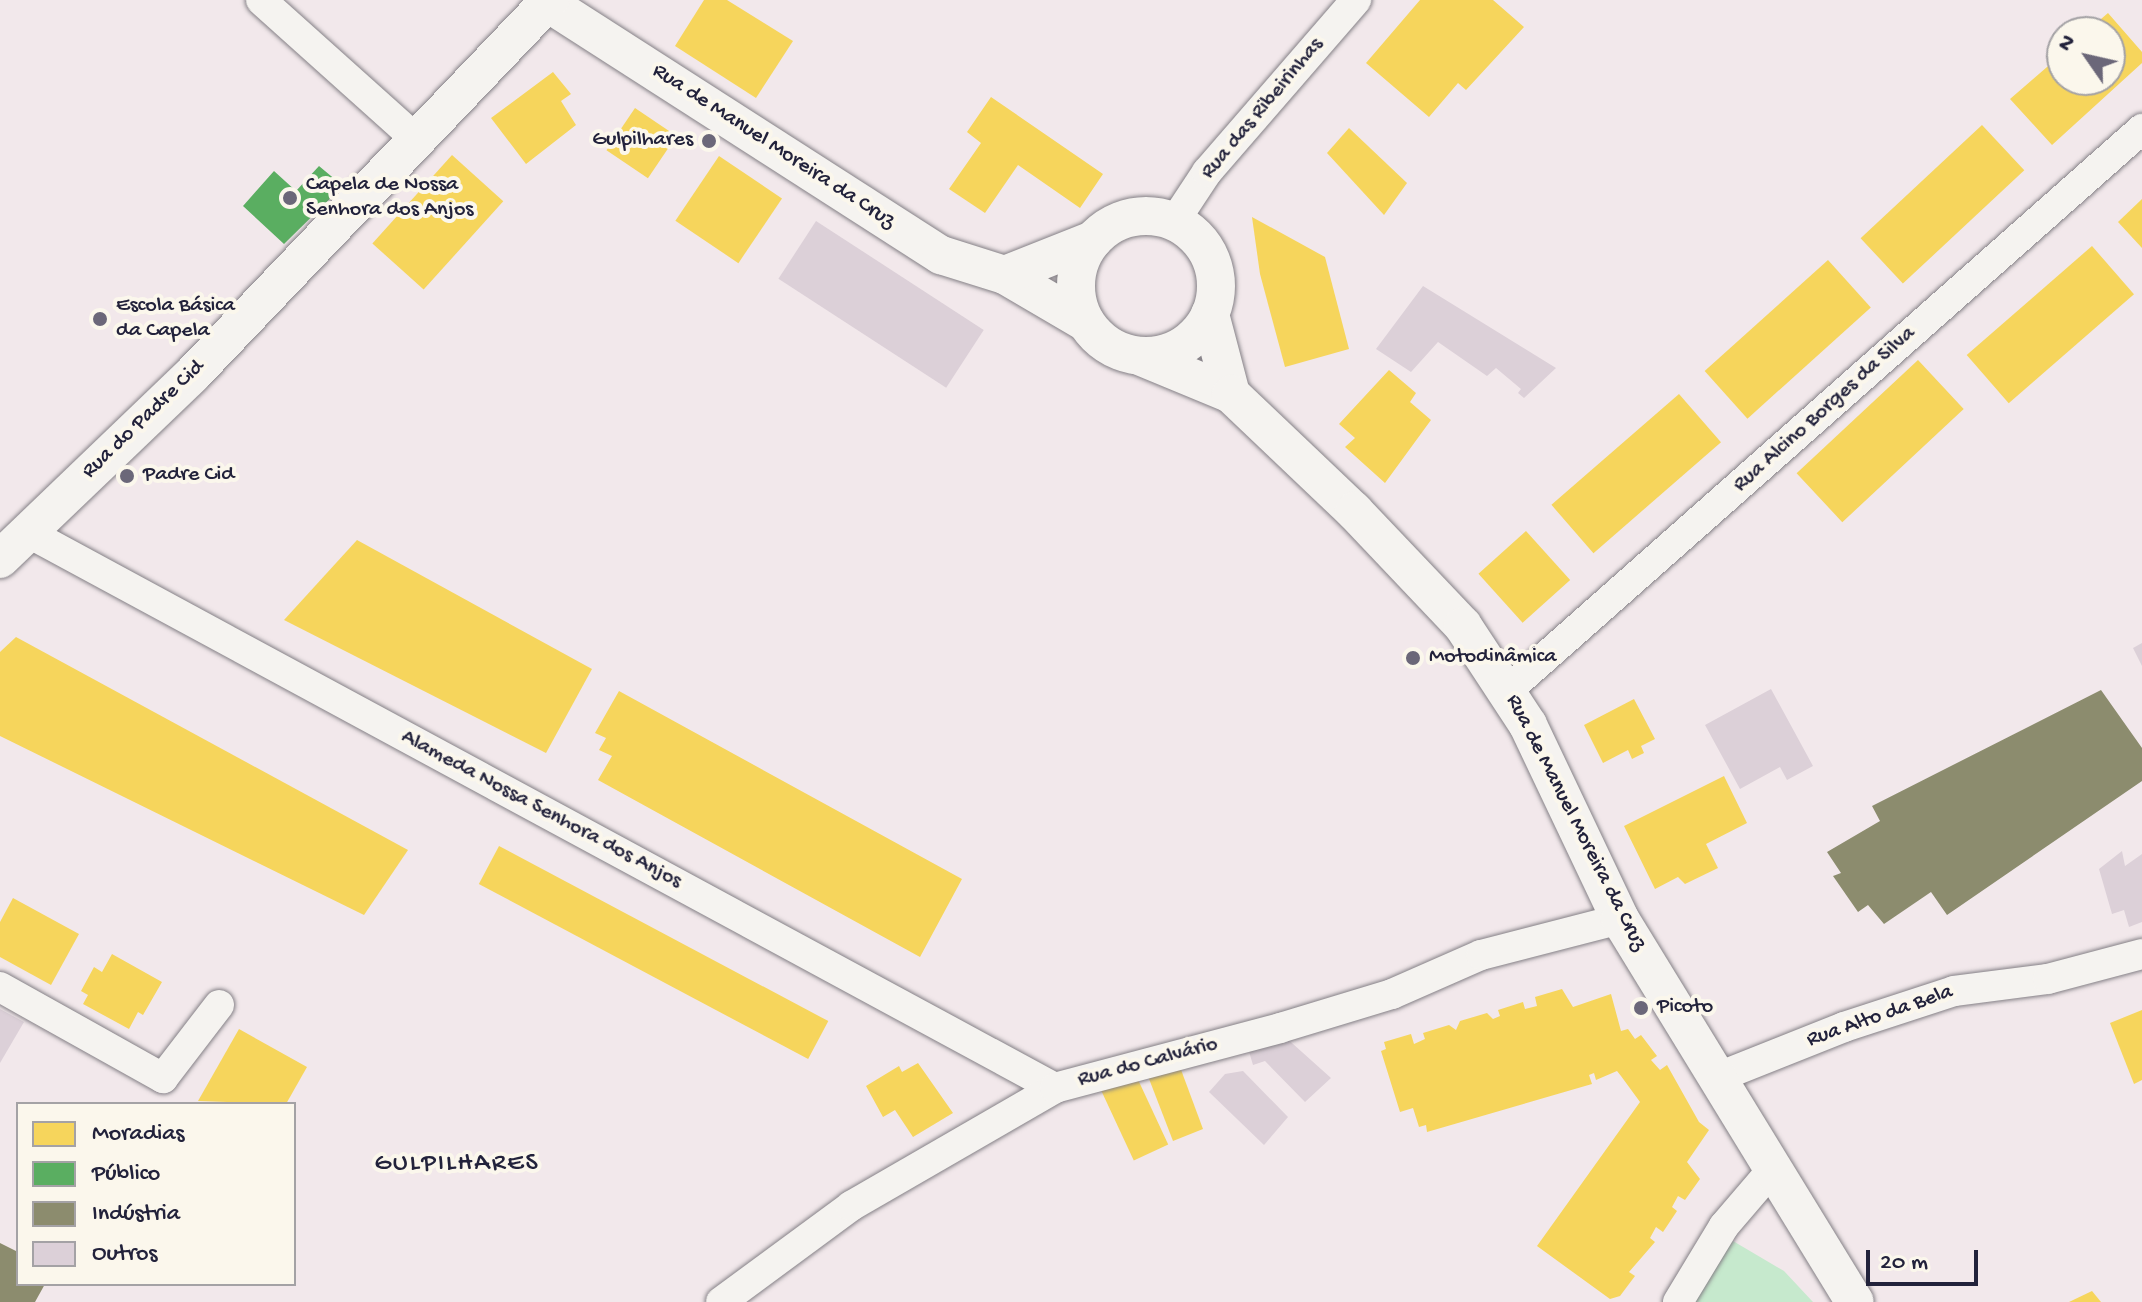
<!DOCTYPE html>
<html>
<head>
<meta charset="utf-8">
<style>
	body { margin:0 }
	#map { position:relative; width:2142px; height:1302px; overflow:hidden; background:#f2e8eb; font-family:"Gochi Hand",sans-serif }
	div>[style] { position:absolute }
	.green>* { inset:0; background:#c6e9cd }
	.homes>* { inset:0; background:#f6d55c; transform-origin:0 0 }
	.public>* { inset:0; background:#5aae61 }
	.industry>* { inset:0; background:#8c8c6e }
	.building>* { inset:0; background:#dcd0d8; transform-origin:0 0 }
	.roads { filter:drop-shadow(0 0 2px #848086) drop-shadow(0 0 2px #848086) }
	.minor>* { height:30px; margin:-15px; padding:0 15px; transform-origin:15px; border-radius:15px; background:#f5f3f0 }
	.tertiary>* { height:38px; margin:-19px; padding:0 19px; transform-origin:19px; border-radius:19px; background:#f5f3f0 }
	.tertiary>.ring { margin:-19px; padding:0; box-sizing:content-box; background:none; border:38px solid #f5f3f0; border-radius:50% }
	.dots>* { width:22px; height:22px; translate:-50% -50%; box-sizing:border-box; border:4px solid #fbf7ec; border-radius:50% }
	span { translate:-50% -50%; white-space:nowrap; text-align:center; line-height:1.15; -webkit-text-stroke:8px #fbf7ec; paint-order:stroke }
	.street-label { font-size:22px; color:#22223b }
	.poi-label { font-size:22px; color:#22223b }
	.right { translate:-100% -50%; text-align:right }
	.left { translate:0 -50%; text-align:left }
	.quarter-label { font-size:26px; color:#22223b; letter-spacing:2px }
	.legend { position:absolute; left:16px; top:1102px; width:280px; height:184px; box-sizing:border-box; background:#fbf7ec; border:2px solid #a4a2a5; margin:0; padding:10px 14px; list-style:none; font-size:24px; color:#22223b }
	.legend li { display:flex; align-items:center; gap:16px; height:40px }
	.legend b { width:40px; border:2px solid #a4a2a5 }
	.north { position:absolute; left:2046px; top:16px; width:80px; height:80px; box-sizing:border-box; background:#fbf7ec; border:2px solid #a4a2a5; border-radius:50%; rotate:304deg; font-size:22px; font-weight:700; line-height:32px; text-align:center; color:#22223b }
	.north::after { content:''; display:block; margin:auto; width:28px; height:36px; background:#6b6779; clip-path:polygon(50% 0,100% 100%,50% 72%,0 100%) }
	.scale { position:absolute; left:1866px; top:1250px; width:112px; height:36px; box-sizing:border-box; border:4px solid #22223b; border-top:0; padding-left:10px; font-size:24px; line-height:28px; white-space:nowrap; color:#22223b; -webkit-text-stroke:6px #fbf7ec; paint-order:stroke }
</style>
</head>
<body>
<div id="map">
	<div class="green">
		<div style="clip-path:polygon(1733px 1241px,1784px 1271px,1813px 1302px,1692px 1302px)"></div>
	</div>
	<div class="homes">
		<div style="clip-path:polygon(704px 0,727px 0,793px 41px,756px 98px,675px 46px)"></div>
		<div style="clip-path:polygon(1420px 0,1493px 0,1524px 27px,1466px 90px,1458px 83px,1429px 117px,1366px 63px)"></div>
		<div style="clip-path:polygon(2108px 13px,2142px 52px,2142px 63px,2052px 145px,2010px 99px,2062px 54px,2062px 80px,2110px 80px,2110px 32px,2086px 32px)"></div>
		<div style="clip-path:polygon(553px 72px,571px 94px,561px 101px,576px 125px,526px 164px,491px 118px)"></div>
		<div style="clip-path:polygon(991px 97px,1103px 174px,1080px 208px,1018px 165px,985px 213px,949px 189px,981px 143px,967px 132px)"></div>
		<div style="left:635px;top:108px;width:50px;height:51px;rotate:34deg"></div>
		<div style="left:1982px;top:125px;width:62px;height:166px;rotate:47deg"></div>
		<div style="clip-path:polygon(1349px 128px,1407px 183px,1384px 215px,1327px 153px)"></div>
		<div style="left:452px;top:155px;width:69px;height:119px;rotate:42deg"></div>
		<div style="left:719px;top:156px;width:76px;height:78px;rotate:34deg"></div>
		<div style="clip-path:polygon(2142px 199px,2142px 248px,2118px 222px)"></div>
		<div style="clip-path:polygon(1252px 217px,1325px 257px,1349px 349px,1285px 367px,1260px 274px)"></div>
		<div style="left:2092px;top:246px;width:64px;height:166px;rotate:49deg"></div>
		<div style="left:1828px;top:260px;width:64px;height:166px;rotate:48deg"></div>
		<div style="left:1918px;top:360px;width:67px;height:166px;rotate:47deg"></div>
		<div style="clip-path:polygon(1389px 370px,1416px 393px,1410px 402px,1431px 420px,1385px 483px,1345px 447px,1355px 438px,1339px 424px)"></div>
		<div style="left:1679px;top:394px;width:64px;height:169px;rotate:49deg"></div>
		<div style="left:1526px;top:531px;width:66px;height:64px;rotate:48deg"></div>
		<div style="clip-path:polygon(357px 540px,592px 669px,546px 753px,284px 620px)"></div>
		<div style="clip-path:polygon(16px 637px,408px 850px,364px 915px,0 736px,0 652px)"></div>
		<div style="clip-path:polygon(619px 691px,962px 879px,920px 957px,598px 780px,612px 756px,599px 750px,606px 738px,595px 733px)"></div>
		<div style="clip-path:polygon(1634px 699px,1655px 739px,1641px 746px,1644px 753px,1632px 759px,1628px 750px,1603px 763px,1584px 725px)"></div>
		<div style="clip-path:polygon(1724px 776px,1747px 823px,1706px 844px,1718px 868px,1685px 884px,1678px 877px,1655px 889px,1624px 826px)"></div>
		<div style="left:499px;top:846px;width:373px;height:43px;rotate:28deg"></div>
		<div style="clip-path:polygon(13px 898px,79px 934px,51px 985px,0 957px,0 922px)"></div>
		<div style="clip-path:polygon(112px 954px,162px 982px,143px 1015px,138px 1012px,129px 1029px,83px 1004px,88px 995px,81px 991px,94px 967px,102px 972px)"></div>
		<div style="clip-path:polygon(1562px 989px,1573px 1007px,1611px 994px,1621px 1031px,1628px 1029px,1635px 1039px,1641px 1035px,1657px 1056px,1651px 1060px,1660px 1070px,1667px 1065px,1699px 1122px,1709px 1130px,1687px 1162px,1700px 1179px,1685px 1200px,1678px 1196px,1672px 1207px,1677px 1211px,1663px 1232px,1656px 1227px,1650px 1238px,1655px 1242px,1629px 1272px,1635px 1276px,1620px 1296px,1610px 1299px,1537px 1246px,1640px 1102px,1621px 1076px,1617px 1071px,1596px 1080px,1594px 1073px,1589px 1075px,1592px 1084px,1427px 1132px,1426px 1125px,1419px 1127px,1413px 1108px,1400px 1112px,1381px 1051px,1386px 1049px,1384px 1042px,1411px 1034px,1414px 1044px,1425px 1039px,1423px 1033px,1449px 1025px,1456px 1030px,1460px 1021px,1487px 1013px,1493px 1019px,1500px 1016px,1498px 1010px,1523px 1002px,1525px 1009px,1537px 1006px,1535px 997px)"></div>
		<div style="clip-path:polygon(2142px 1010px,2142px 1080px,2134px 1084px,2110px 1023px)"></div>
		<div style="clip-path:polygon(239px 1029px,307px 1067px,286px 1104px,198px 1101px)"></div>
		<div style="clip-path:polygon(918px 1063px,953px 1113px,913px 1137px,895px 1110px,883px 1117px,866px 1086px,899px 1066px,902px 1072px)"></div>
		<div style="clip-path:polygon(1180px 1067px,1203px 1129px,1173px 1141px,1146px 1071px)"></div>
		<div style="left:1134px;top:1071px;width:81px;height:38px;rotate:65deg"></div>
		<div style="clip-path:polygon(2092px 1291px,2101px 1302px,2069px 1302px)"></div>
	</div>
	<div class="public">
		<div style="clip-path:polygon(319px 166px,343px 186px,284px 244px,243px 206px,274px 171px,296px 191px)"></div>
	</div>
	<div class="industry">
		<div style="clip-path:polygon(2101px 690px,2142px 748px,2142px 781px,1947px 915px,1931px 892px,1884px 924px,1868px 905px,1858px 912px,1833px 876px,1841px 873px,1827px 852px,1880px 821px,1872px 806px)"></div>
		<div style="clip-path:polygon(0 1243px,18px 1252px,18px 1284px,45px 1284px,35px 1302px,0 1302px)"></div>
	</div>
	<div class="building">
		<div style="left:816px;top:221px;width:200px;height:69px;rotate:33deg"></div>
		<div style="clip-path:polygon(1423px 286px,1556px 368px,1524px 398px,1518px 393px,1521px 389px,1496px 368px,1487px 376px,1438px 342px,1411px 372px,1376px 349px)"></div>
		<div style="clip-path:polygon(2142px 643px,2142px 666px,2133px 648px)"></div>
		<div style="clip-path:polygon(1771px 689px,1813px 766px,1787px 780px,1780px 767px,1740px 789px,1705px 725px)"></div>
		<div style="clip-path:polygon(2122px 851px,2125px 866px,2142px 854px,2142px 922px,2129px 927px,2124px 910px,2112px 914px,2099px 869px)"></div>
		<div style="clip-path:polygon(0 1009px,24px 1022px,0 1063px)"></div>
		<div style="clip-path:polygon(1283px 1035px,1331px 1078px,1305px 1102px,1265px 1061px,1253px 1065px,1247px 1045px)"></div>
		<div style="clip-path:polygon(1243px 1071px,1288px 1117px,1264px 1145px,1209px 1092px,1225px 1074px)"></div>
	</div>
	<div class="roads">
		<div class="minor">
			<div style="left:261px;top:0;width:207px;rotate:41.9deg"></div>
			<div style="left:1174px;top:222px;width:60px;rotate:-56.6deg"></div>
			<div style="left:1207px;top:172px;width:228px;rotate:-49.1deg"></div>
			<div style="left:27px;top:532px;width:1169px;rotate:28.41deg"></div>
			<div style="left:1508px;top:690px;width:847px;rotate:-41.5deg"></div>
			<div style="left:0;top:987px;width:187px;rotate:29.2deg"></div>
			<div style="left:163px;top:1078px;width:92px;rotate:-52.5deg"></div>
			<div style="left:1716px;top:1078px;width:138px;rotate:-21.7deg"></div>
			<div style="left:1844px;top:1027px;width:116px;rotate:-18.1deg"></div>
			<div style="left:1954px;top:991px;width:95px;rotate:-7.3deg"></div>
			<div style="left:2048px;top:979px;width:97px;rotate:-14.9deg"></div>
			<div style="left:721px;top:1302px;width:162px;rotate:-36.4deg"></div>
			<div style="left:851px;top:1206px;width:236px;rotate:-30deg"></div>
			<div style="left:1055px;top:1088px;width:233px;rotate:-14.9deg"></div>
			<div style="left:1280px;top:1028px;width:117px;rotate:-16.9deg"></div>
			<div style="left:1392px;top:994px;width:97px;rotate:-23.7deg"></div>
			<div style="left:1481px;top:955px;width:144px;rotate:-14.5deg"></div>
			<div style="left:1678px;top:1302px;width:89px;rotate:-58.8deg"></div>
			<div style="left:1724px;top:1226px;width:74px;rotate:-49.4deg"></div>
		</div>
		<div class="tertiary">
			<div style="left:548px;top:3px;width:467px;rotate:32.7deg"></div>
			<div style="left:941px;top:255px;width:67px;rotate:17.4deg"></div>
			<div style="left:1005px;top:275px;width:93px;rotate:30.4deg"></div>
			<div class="ring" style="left:1076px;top:216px;width:102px;height:102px"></div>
			<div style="left:1005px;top:275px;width:95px;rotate:-21.7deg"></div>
			<div style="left:1210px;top:314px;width:83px;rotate:75.3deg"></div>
			<div style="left:1139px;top:356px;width:100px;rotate:22.4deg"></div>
			<div style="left:1231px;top:394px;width:170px;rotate:43.6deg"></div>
			<div style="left:1354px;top:511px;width:158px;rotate:46.5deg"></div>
			<div style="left:1463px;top:626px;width:118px;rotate:56.7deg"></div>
			<div style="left:1528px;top:725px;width:215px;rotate:64.6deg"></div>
			<div style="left:1620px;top:919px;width:449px;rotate:58.5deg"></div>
			<div style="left:0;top:559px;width:265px;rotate:-43.8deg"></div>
			<div style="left:191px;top:376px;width:520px;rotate:-46.32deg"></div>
		</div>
	</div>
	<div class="dots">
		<div style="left:709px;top:141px;background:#6b6779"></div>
		<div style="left:290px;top:198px;background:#6b6779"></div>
		<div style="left:100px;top:319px;background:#6b6779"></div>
		<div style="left:127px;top:476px;background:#6b6779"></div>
		<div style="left:1413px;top:658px;background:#6b6779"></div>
		<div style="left:1641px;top:1008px;background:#6b6779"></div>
	</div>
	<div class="street-label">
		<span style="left:1263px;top:109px;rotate:-50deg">Rua das Ribeirinhas</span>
		<span style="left:773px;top:147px;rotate:33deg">Rua de Manuel Moreira da Cruz</span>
		<span style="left:1825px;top:410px;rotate:-42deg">Rua Alcino Borges da Silva</span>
		<span style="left:144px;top:420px;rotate:-44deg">Rua do Padre Cid</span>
		<span style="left:541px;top:810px;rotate:28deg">Alameda Nossa Senhora dos Anjos</span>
		<span style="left:1575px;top:823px;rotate:63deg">Rua de Manuel Moreira da Cruz</span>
		<span style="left:1880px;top:1017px;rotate:-19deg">Rua Alto da Bela</span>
		<span style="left:1148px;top:1063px;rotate:-15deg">Rua do Calvário</span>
	</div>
	<div class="poi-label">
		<span class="right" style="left:693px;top:141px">Gulpilhares</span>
		<span class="left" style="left:306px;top:198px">Capela de Nossa<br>Senhora dos Anjos</span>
		<span class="left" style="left:116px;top:319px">Escola Básica<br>da Capela</span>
		<span class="left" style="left:143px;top:476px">Padre Cid</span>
		<span class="left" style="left:1429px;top:658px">Motodinâmica</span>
		<span class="left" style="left:1657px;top:1008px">Picoto</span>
	</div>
	<div class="quarter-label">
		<span style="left:457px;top:1165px">GULPILHARES</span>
	</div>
	<ul class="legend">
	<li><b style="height:22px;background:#f6d55c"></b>Moradias</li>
	<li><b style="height:22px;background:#5aae61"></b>Público</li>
	<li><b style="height:22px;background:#8c8c6e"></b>Indústria</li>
	<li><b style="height:22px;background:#dcd0d8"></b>Outros</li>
	</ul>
	<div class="north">N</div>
	<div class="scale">20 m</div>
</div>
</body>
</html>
